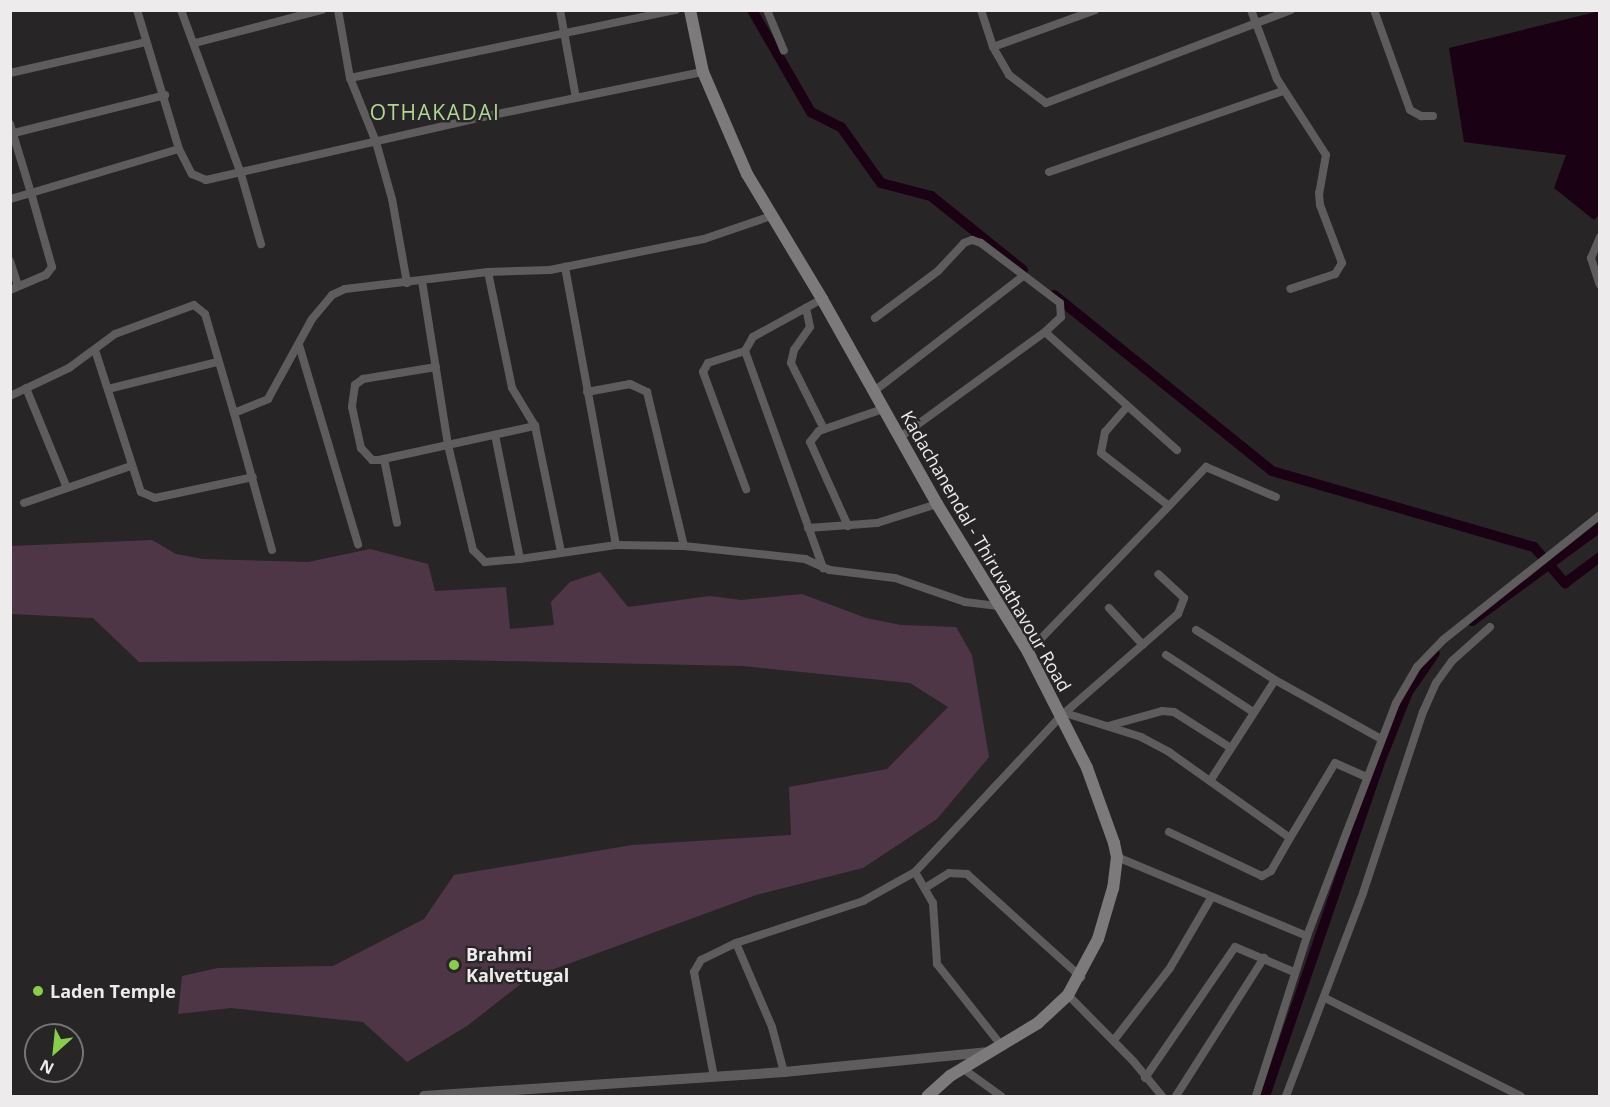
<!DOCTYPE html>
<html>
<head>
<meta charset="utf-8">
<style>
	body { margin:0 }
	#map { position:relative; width:1610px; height:1107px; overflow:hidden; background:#282527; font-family:"Open Sans",sans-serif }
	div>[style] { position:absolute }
	.green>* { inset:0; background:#4f3646 }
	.water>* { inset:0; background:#1a0113 }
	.canal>* { height:10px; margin:-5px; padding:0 5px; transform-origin:5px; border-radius:5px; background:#1a0113 }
	.minor>* { height:8px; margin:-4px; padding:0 4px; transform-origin:4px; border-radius:4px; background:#5e5c5d }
	.tertiary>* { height:10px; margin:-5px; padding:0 5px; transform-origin:5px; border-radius:5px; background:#5e5c5d }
	.secondary>* { height:12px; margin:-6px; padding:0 6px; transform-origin:6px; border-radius:6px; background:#7d7a7c }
	.dots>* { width:16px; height:16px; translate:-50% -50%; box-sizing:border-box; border:3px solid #282527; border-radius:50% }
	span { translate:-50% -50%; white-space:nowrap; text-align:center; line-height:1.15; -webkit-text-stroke:4.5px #282527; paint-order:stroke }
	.street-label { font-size:18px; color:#edebec }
	.poi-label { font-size:18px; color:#edebec; font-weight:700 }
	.left { translate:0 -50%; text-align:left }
	.quarter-label { font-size:21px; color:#afd793; letter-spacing:1.5px }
	.frame { position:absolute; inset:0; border:12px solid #edebec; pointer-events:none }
	.north { position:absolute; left:24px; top:1023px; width:60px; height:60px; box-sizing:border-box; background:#282527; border:2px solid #777476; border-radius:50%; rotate:207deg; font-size:16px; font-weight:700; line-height:24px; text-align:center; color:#edebec }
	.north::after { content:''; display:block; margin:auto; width:21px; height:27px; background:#87cf4a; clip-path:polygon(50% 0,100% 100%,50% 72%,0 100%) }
</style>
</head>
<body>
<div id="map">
	<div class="green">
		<div style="clip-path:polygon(152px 540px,176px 554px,203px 559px,308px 562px,370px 549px,428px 564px,435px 591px,506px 587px,510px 629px,554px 625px,551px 602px,570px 582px,600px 572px,628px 607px,710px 596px,741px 600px,802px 594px,866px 618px,901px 625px,956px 627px,972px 655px,989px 757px,937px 819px,863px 868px,756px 895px,527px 979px,467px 1026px,407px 1062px,363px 1022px,231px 1008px,178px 1014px,182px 976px,218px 968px,333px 966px,424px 919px,454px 875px,632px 845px,791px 835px,789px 787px,887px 769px,948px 707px,910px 683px,743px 666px,455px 660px,139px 662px,93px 618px,11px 614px,11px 546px)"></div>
	</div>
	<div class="water">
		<div style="clip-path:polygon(1600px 11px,1600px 214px,1594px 220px,1554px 188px,1566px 155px,1464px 142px,1449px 48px)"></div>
	</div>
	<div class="canal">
		<div style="left:752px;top:10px;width:118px;rotate:60deg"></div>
		<div style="left:811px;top:112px;width:34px;rotate:27deg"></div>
		<div style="left:841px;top:127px;width:69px;rotate:54.5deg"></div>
		<div style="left:881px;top:183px;width:52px;rotate:14.6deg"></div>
		<div style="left:931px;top:196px;width:118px;rotate:38.8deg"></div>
		<div style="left:1054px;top:295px;width:280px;rotate:38.9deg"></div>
		<div style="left:1272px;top:471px;width:273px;rotate:16.2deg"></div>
		<div style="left:1534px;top:547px;width:48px;rotate:49.3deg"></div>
		<div style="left:1565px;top:583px;width:44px;rotate:-36.6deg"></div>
		<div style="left:1472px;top:621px;width:159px;rotate:-36.3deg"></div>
		<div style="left:1265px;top:1096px;width:359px;rotate:-71deg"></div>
		<div style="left:1382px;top:757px;width:70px;rotate:-68.2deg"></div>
		<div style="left:1408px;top:692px;width:47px;rotate:-55.3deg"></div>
	</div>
	<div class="minor">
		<div style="left:137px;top:10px;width:145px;rotate:73.2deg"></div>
		<div style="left:179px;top:149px;width:28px;rotate:63deg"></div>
		<div style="left:192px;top:174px;width:15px;rotate:23deg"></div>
		<div style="left:206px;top:180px;width:279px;rotate:-12.8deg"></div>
		<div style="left:478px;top:118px;width:230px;rotate:-11.6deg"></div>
		<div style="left:181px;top:10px;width:175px;rotate:69.9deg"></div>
		<div style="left:241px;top:174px;width:73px;rotate:74.1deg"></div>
		<div style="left:338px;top:10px;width:69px;rotate:80deg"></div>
		<div style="left:560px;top:10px;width:89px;rotate:79.7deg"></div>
		<div style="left:767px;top:10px;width:44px;rotate:67.5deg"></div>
		<div style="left:981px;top:10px;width:39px;rotate:72deg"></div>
		<div style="left:993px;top:47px;width:32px;rotate:60deg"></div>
		<div style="left:1009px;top:75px;width:46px;rotate:37.1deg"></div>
		<div style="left:1046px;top:103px;width:262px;rotate:-20.8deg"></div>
		<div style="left:1251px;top:10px;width:74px;rotate:69.4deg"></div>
		<div style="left:1277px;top:79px;width:90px;rotate:57.2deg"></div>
		<div style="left:1326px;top:155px;width:39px;rotate:100deg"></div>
		<div style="left:1319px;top:193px;width:12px;rotate:85deg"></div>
		<div style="left:1320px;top:205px;width:62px;rotate:69.2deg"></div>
		<div style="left:1342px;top:263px;width:13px;rotate:122deg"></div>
		<div style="left:1335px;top:274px;width:47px;rotate:161.6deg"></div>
		<div style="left:1374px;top:10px;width:106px;rotate:70.2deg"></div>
		<div style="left:1410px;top:110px;width:13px;rotate:29deg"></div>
		<div style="left:1421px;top:116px;width:12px"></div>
		<div style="left:195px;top:43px;width:131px;rotate:-14.6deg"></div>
		<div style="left:993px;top:47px;width:109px;rotate:-19.9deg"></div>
		<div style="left:10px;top:73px;width:139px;rotate:-12.8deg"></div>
		<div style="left:10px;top:124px;width:72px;rotate:73.1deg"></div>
		<div style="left:31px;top:193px;width:22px;rotate:164deg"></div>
		<div style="left:10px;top:134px;width:160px;rotate:-14.1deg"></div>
		<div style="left:1049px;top:172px;width:248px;rotate:-19.1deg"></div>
		<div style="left:1600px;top:237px;width:23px;rotate:113deg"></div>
		<div style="left:1591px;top:258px;width:28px;rotate:72deg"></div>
		<div style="left:10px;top:261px;width:26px;rotate:72deg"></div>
		<div style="left:488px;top:272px;width:118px;rotate:78.3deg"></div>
		<div style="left:512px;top:388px;width:44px;rotate:58.8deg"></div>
		<div style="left:422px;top:281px;width:166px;rotate:81deg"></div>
		<div style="left:448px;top:445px;width:108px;rotate:76.6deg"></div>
		<div style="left:473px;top:550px;width:17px;rotate:45deg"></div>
		<div style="left:485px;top:562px;width:35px;rotate:-5deg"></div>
		<div style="left:520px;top:559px;width:97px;rotate:-8.3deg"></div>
		<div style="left:616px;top:545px;width:283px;rotate:-100.4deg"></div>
		<div style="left:407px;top:283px;width:85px;rotate:-100.1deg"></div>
		<div style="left:392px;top:199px;width:59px;rotate:-105.7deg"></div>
		<div style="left:376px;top:142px;width:69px;rotate:-112.1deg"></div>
		<div style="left:350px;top:78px;width:333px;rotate:-11.8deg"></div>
		<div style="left:10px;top:290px;width:39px;rotate:-23deg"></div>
		<div style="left:46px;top:275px;width:10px;rotate:-53deg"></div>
		<div style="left:52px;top:267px;width:77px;rotate:-105.8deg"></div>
		<div style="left:31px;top:193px;width:154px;rotate:-16.6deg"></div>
		<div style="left:822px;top:299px;width:79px;rotate:151.2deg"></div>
		<div style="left:753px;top:337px;width:16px;rotate:120deg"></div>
		<div style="left:745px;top:351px;width:231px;rotate:70.2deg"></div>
		<div style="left:806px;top:308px;width:19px;rotate:78deg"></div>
		<div style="left:810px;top:327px;width:28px;rotate:125deg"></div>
		<div style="left:794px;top:350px;width:13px;rotate:103deg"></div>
		<div style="left:791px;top:363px;width:74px;rotate:63.4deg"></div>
		<div style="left:875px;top:318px;width:79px;rotate:-36.7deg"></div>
		<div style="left:938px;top:271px;width:38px;rotate:-47deg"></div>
		<div style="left:964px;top:243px;width:9px;rotate:-21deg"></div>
		<div style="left:972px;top:240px;width:9px;rotate:18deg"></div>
		<div style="left:981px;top:243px;width:99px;rotate:37.2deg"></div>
		<div style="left:1060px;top:303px;width:14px;rotate:86deg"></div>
		<div style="left:1061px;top:317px;width:22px;rotate:137deg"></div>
		<div style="left:1045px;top:332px;width:177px;rotate:41.8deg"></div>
		<div style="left:299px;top:345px;width:208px;rotate:73.5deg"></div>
		<div style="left:95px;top:350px;width:149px;rotate:72.1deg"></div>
		<div style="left:141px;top:492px;width:15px;rotate:23deg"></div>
		<div style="left:155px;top:498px;width:100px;rotate:-12.1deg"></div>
		<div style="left:745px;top:351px;width:39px;rotate:162deg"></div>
		<div style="left:708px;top:363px;width:10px;rotate:119deg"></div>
		<div style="left:703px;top:372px;width:125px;rotate:69.8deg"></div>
		<div style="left:436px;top:367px;width:74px;rotate:170.7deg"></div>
		<div style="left:363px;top:379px;width:10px;rotate:143deg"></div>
		<div style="left:355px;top:385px;width:22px;rotate:98deg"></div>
		<div style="left:352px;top:407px;width:42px;rotate:77.6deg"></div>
		<div style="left:361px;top:448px;width:16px;rotate:47deg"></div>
		<div style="left:372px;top:460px;width:7px"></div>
		<div style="left:379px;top:460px;width:160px;rotate:-12.3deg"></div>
		<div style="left:535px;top:426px;width:129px;rotate:78.3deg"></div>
		<div style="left:26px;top:388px;width:108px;rotate:67.7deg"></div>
		<div style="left:108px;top:389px;width:112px;rotate:-13.9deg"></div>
		<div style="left:587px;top:392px;width:44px;rotate:-10.5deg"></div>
		<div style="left:630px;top:384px;width:19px;rotate:25deg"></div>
		<div style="left:647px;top:392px;width:158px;rotate:76.5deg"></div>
		<div style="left:684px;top:546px;width:122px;rotate:6.1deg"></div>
		<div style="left:805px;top:559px;width:27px;rotate:24deg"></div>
		<div style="left:830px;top:570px;width:65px;rotate:7deg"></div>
		<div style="left:895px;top:578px;width:74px;rotate:18.9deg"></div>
		<div style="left:965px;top:602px;width:34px;rotate:7deg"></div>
		<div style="left:873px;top:392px;width:190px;rotate:-37.7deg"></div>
		<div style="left:10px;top:396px;width:65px;rotate:-25.4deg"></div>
		<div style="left:69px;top:368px;width:57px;rotate:-36.5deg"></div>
		<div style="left:115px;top:334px;width:84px;rotate:-20.2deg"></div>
		<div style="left:194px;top:305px;width:14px;rotate:39deg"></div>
		<div style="left:205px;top:314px;width:103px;rotate:73.7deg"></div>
		<div style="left:1126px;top:408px;width:32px;rotate:131deg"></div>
		<div style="left:1105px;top:432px;width:21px;rotate:101deg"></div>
		<div style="left:1101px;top:453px;width:86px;rotate:37.9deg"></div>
		<div style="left:1169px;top:506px;width:54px;rotate:-46.5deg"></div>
		<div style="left:1206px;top:467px;width:76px;rotate:23.2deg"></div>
		<div style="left:495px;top:435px;width:126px;rotate:78.6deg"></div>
		<div style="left:899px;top:438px;width:180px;rotate:-36deg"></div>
		<div style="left:384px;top:459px;width:65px;rotate:78.5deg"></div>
		<div style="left:24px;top:503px;width:113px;rotate:-19.1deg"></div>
		<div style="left:848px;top:526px;width:92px;rotate:-114.3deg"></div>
		<div style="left:810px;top:442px;width:14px;rotate:-51deg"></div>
		<div style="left:819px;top:431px;width:68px;rotate:-19deg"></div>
		<div style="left:808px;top:528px;width:69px;rotate:-4.1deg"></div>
		<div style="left:877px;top:523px;width:63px;rotate:-17.6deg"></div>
		<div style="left:616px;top:545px;width:68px;rotate:0.8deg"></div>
		<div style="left:272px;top:550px;width:142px;rotate:-105.5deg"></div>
		<div style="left:234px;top:413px;width:37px;rotate:-22deg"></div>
		<div style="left:268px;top:399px;width:91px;rotate:-61.2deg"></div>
		<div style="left:312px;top:319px;width:31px;rotate:-50deg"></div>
		<div style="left:332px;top:295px;width:14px;rotate:-25deg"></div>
		<div style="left:345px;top:289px;width:144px;rotate:-6.8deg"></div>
		<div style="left:488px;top:272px;width:62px;rotate:-1.8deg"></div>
		<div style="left:550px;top:270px;width:157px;rotate:-11.4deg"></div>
		<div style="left:704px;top:239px;width:71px;rotate:-18.9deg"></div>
		<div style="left:1109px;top:608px;width:50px;rotate:47.4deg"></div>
		<div style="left:1196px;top:630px;width:93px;rotate:32.3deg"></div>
		<div style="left:1275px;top:680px;width:121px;rotate:29.1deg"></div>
		<div style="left:1028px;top:652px;width:203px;rotate:-46deg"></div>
		<div style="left:1166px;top:655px;width:104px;rotate:33.2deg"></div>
		<div style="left:1065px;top:713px;width:80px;rotate:17.5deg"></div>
		<div style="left:1141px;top:737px;width:32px;rotate:28deg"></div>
		<div style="left:1169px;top:752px;width:148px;rotate:35.4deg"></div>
		<div style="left:1290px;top:838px;width:87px;rotate:-59deg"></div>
		<div style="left:1335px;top:763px;width:35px;rotate:24deg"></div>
		<div style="left:1108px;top:726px;width:56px;rotate:-15.5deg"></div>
		<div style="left:1162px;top:711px;width:12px;rotate:5deg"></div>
		<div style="left:1174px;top:712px;width:67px;rotate:32.3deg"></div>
		<div style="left:1210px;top:781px;width:120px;rotate:-57.2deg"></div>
		<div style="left:1169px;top:832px;width:103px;rotate:25.3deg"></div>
		<div style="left:1262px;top:876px;width:10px;rotate:-29deg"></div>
		<div style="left:1271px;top:871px;width:38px;rotate:-60deg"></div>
		<div style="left:1117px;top:857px;width:206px;rotate:22.6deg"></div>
		<div style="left:915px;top:872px;width:36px;rotate:60deg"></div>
		<div style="left:933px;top:903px;width:61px;rotate:86.2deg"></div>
		<div style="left:937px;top:964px;width:103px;rotate:51.7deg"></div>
		<div style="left:925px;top:888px;width:28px;rotate:-32deg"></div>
		<div style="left:949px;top:873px;width:18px;rotate:3deg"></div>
		<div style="left:967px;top:874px;width:154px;rotate:42.1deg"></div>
		<div style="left:736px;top:943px;width:91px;rotate:66.8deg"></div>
		<div style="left:772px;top:1027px;width:47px;rotate:75.1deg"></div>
		<div style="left:1068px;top:995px;width:94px;rotate:45.4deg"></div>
		<div style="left:1134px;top:1062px;width:44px;rotate:50.5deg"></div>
		<div style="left:1325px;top:998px;width:219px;rotate:26.6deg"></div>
		<div style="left:1114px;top:1040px;width:91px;rotate:-52.1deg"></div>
		<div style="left:1170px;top:968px;width:81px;rotate:-59.6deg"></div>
		<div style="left:962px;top:1068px;width:48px;rotate:35.7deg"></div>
		<div style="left:714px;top:1077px;width:107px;rotate:-100.8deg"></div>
		<div style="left:694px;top:972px;width:14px;rotate:-60deg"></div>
		<div style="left:701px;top:960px;width:39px;rotate:-26deg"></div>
		<div style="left:736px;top:943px;width:134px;rotate:-18.3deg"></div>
		<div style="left:863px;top:901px;width:60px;rotate:-29.1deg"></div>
		<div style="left:915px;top:872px;width:214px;rotate:-46.9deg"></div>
		<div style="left:1061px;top:716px;width:155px;rotate:-41.1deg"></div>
		<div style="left:1178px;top:614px;width:17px;rotate:-69deg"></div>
		<div style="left:1184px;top:598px;width:35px;rotate:-137deg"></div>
		<div style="left:1145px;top:1078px;width:159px;rotate:-55.5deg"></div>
		<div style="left:1235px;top:947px;width:64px;rotate:23deg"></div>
		<div style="left:1176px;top:1096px;width:164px;rotate:-57.5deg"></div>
		<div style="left:1256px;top:1096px;width:168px;rotate:-72.3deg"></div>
		<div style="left:1307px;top:936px;width:249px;rotate:-69.1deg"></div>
		<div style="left:1396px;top:703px;width:42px;rotate:-59.7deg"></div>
		<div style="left:1417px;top:667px;width:37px;rotate:-46deg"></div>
		<div style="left:1443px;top:640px;width:201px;rotate:-38.5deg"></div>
		<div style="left:1286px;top:1096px;width:217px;rotate:-69.2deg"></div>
		<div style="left:1363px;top:893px;width:191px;rotate:-71.7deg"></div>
		<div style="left:1423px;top:712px;width:32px;rotate:-66deg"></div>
		<div style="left:1436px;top:683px;width:27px;rotate:-54deg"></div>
		<div style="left:1452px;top:661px;width:51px;rotate:-41.8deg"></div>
	</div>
	<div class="tertiary">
		<div style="left:424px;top:1096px;width:361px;rotate:-3.8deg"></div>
		<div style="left:784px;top:1072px;width:206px;rotate:-5.6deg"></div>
	</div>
	<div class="secondary">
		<div style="left:690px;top:10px;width:63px;rotate:78.2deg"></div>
		<div style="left:703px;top:72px;width:111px;rotate:66.7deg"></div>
		<div style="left:747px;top:174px;width:146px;rotate:59deg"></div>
		<div style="left:822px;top:299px;width:235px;rotate:60.7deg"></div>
		<div style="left:937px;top:504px;width:174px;rotate:58.4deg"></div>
		<div style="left:1028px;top:652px;width:130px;rotate:63deg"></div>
		<div style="left:1087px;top:768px;width:80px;rotate:70.2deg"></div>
		<div style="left:1114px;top:843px;width:14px;rotate:78deg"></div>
		<div style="left:1117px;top:857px;width:31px;rotate:97deg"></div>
		<div style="left:1113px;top:888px;width:53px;rotate:106.4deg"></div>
		<div style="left:1098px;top:939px;width:64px;rotate:118.2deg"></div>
		<div style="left:1068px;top:995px;width:41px;rotate:137deg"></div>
		<div style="left:1038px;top:1023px;width:103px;rotate:148.9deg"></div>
		<div style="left:950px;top:1076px;width:30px;rotate:138deg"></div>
	</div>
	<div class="dots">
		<div style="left:454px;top:965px;background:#87cf4a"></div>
		<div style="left:38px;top:991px;background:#87cf4a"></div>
	</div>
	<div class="street-label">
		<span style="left:986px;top:551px;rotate:60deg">Kadachanendal - Thiruvathavour Road</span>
	</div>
	<div class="poi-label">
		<span class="left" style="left:466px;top:965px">Brahmi<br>Kalvettugal</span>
		<span class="left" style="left:50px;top:991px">Laden Temple</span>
	</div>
	<div class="quarter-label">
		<span style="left:435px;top:112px">OTHAKADAI</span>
	</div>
	<div class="frame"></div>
	<div class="north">N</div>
</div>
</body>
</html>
